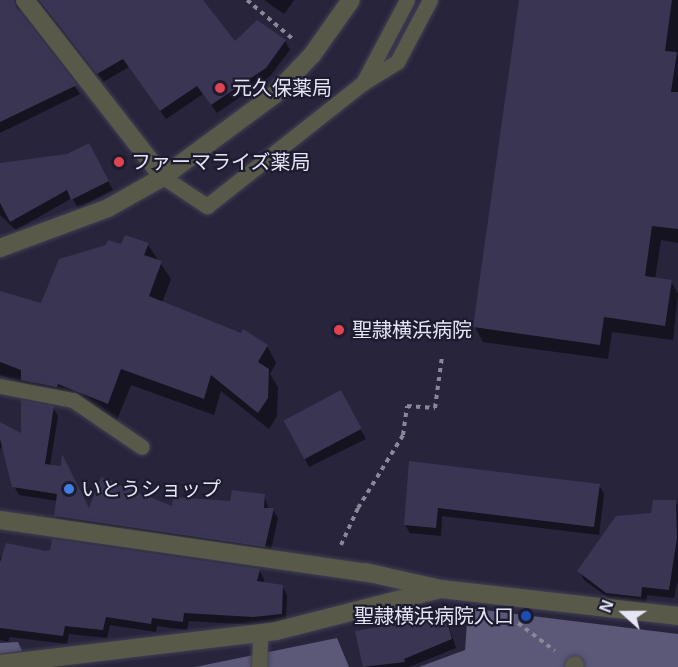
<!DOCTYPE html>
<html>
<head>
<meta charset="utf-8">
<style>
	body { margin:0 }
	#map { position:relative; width:678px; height:667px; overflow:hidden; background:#27243b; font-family:Arial,"Noto Sans JP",sans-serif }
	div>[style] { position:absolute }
	.forest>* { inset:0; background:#5b5878 }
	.shadow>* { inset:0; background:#0007 }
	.building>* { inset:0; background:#393553; transform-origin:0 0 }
	.path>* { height:4px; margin-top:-2px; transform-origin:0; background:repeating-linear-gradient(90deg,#89879a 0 4.5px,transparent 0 9px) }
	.roads { filter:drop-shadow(0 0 2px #423f55) drop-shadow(0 0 2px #423f55) }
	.lane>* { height:15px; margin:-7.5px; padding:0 7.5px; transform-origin:7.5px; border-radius:7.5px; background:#59594a }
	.street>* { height:18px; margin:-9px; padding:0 9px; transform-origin:9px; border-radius:9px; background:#59594a }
	.dots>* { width:16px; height:16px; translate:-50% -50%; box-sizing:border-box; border:3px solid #1d1b30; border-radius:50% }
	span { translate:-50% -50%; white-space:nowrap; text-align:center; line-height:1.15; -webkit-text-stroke:4.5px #1d1b30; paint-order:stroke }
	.poi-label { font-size:20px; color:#e6e5f4 }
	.left { translate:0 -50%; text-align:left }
	.right { translate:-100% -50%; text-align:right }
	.north { position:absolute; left:594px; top:583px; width:60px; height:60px; -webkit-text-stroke:4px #1d1b30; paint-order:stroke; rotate:291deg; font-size:16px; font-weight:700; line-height:24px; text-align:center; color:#e6e5f4 }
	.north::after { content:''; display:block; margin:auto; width:21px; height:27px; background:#e6e5f4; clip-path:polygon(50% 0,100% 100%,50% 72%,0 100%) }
</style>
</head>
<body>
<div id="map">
	<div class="forest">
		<div style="clip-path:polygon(468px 608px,678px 634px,678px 667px,419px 667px,465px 650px)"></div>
		<div style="clip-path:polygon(337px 638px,349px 667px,195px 667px)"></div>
		<div style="clip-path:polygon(18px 642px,22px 651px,0 654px,0 643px)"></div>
	</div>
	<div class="shadow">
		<div style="clip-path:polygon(0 0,25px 0,19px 4px,20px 14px,80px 94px,0 133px)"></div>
		<div style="clip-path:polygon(37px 0,201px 0,235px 43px,285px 41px,290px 50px,270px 76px,217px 113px,203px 94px,166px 119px,129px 67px,103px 82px)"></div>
		<div style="clip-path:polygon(264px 0,294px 0,284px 14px)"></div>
		<div style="clip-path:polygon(520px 0,678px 0,678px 243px,661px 240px,655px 279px,671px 281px,678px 294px,673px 340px,612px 332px,608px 359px,483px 342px,475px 327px)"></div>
		<div style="clip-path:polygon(89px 145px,113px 190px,78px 208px,72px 198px,16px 230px,0 215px,0 165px,67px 155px)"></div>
		<div style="clip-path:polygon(126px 236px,148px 245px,171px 279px,162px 303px,267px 346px,276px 363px,270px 374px,278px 387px,277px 416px,269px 429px,221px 391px,214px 415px,131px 385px,117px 420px,0 375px,0 292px,42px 304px,121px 245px)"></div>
		<div style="clip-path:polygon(340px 392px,366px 439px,309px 467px,305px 459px)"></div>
		<div style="clip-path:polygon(53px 408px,58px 416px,50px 466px,89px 511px,173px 508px,232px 502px,264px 495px,269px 510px,273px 510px,278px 518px,270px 555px,61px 525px,56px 516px,58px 501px,19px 495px,14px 486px,3px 444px,0 450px,0 424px,22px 436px)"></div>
		<div style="clip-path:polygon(411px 463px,599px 485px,604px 494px,599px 535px,442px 516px,441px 536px,410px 533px,405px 525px)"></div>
		<div style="clip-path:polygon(654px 501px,678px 504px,678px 580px,674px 598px,647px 595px,646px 605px,613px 601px,584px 580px,579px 571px,652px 514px)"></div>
		<div style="clip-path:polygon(7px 545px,52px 552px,259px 570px,264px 579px,263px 583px,282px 586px,287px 595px,286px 622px,258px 625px,189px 621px,187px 630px,157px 626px,156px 632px,110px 625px,107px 638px,69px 634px,67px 644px,10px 637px,8px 642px,0 640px,0 557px,3px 558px)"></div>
		<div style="clip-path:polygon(443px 608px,456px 648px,409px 667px,364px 667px,357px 632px,408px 624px)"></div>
	</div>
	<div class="building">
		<div style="clip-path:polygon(0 0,14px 0,16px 7px,77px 85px,0 122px)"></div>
		<div style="clip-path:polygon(39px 0,203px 0,235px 41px,257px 20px,286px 40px,266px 68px,211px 105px,197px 86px,160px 111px,123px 59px,97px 74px)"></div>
		<div style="clip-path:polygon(519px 0,672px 0,665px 51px,677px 52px,671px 92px,678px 92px,678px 229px,652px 226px,645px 276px,672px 280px,665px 326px,604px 317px,600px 345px,473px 327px)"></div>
		<div style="clip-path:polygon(89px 143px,109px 181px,71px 200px,67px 190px,10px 222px,0 203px,0 163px,67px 154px)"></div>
		<div style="clip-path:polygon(125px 235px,149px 243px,144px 255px,162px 261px,149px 296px,241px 333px,243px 329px,268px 345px,258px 362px,269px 369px,268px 398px,258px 413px,211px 375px,204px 399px,121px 369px,108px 404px,58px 384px,57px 387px,21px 380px,21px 370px,0 362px,0 291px,41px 303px,59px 259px,106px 245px,108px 240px,121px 244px)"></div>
		<div style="left:341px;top:390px;width:44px;height:65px;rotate:62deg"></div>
		<div style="clip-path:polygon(21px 400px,54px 406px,45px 464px,61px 466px,62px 454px,89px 508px,101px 477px,172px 506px,173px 497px,230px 501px,232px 490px,265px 494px,264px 508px,274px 508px,265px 547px,54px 516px,57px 494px,12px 487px,0 439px,0 422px,21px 433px)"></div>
		<div style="clip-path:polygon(409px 461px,600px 484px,594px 527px,438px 508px,436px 528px,404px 525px)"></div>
		<div style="clip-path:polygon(653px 500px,676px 500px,677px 538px,669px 590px,642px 587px,641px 597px,606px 593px,577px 571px,616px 516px,651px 513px)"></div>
		<div style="clip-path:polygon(52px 539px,260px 569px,257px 581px,283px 585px,282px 614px,253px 617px,184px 613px,183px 622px,152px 618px,151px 624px,106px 617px,103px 630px,65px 626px,63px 636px,0 628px,0 562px,6px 543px,46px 551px,50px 550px)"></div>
		<div style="clip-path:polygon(443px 606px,452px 639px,404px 659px,405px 662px,363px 667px,355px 631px,407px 622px,406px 618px)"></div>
	</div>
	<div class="path">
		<div style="left:247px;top:0;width:62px;rotate:40.4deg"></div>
		<div style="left:341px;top:545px;width:41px;rotate:-65.3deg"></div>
		<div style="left:358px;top:508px;width:86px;rotate:-58.3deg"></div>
		<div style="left:403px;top:435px;width:29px;rotate:-82deg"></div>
		<div style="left:407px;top:406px;width:28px;rotate:4deg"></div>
		<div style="left:435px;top:408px;width:52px;rotate:-82.3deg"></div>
		<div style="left:518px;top:623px;width:46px;rotate:37.1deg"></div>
	</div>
	<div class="roads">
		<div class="lane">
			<div style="left:363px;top:83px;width:94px;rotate:-62.1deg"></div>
			<div style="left:163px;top:177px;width:53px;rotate:33.4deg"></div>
			<div style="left:207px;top:206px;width:199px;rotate:-38.3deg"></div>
			<div style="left:363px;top:83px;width:40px;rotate:-32deg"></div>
			<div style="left:397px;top:62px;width:70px;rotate:-62deg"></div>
			<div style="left:0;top:386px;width:74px;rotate:10.9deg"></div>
			<div style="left:73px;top:400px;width:83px;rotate:34.3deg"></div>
			<div style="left:259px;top:667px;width:34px;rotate:-88deg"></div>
		</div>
		<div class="street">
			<div style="left:25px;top:0;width:224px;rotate:52.1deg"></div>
			<div style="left:0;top:248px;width:115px;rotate:-20.3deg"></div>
			<div style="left:108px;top:208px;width:63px;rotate:-29.4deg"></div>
			<div style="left:163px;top:177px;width:138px;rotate:-36.5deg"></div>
			<div style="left:274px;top:95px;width:55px;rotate:-46.5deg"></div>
			<div style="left:312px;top:55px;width:67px;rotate:-54.7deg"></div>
			<div style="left:0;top:520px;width:378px;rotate:8.2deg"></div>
			<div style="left:365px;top:572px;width:78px;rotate:12.6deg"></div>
			<div style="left:441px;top:589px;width:239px;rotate:6.5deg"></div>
			<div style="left:0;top:664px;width:278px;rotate:-6.8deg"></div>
			<div style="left:276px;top:631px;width:170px;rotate:-14.3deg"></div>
			<div style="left:574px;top:667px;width:2px;rotate:-63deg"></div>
		</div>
	</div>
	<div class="dots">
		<div style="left:220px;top:88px;background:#e0444e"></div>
		<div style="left:119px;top:162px;background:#e0444e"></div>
		<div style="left:339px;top:330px;background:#e0444e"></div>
		<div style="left:69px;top:489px;background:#3f7fe0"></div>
		<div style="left:526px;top:616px;background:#1a4fb4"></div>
	</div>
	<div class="poi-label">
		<span class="left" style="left:232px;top:88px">元久保薬局</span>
		<span class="left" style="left:131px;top:162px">ファーマライズ薬局</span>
		<span class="left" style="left:352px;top:330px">聖隷横浜病院</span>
		<span class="left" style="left:81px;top:489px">いとうショップ</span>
		<span class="right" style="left:514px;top:616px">聖隷横浜病院入口</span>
	</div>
	<div class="north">N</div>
</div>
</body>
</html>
